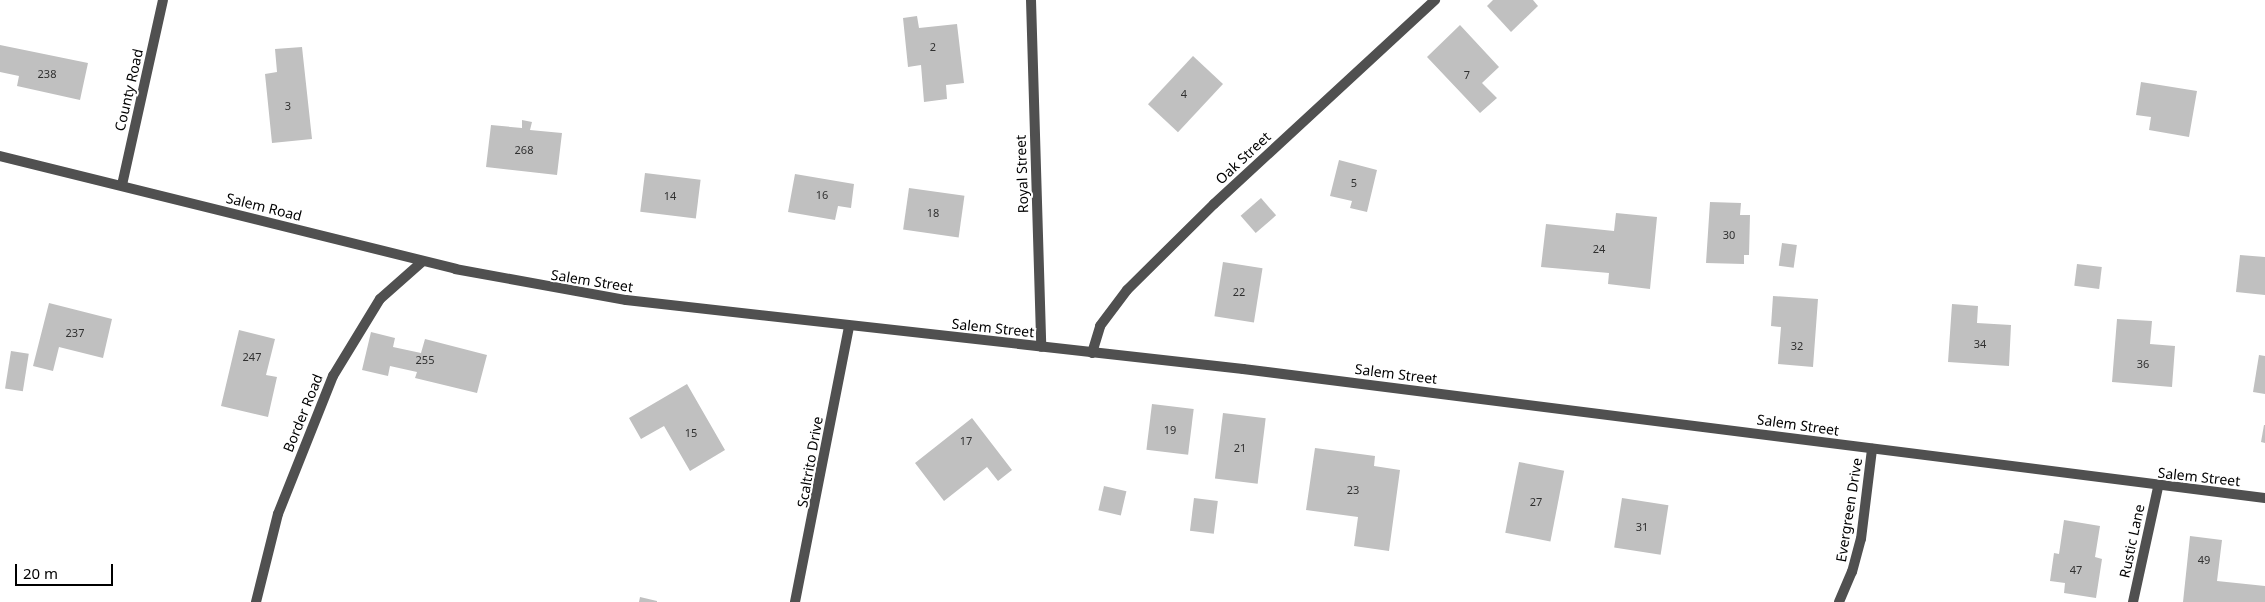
<!DOCTYPE html>
<html>
<head>
<meta charset="utf-8">
<style>
	body { margin:0 }
	#map { position:relative; width:2265px; height:602px; overflow:hidden; background:#fff; font-family:"Noto Sans",sans-serif }
	div>[style] { position:absolute }
	.building>* { inset:0; background:#c0c0c0; transform-origin:0 0 }
	.minor>* { height:10px; margin:-5px; padding:0 5px; transform-origin:5px; border-radius:5px; background:#505050 }
	.tertiary>* { height:10px; margin:-5px; padding:0 5px; transform-origin:5px; border-radius:5px; background:#505050 }
	span { translate:-50% -50%; white-space:nowrap; text-align:center; line-height:1.15; -webkit-text-stroke:4px #fff; paint-order:stroke }
	.number-label { font-size:11px; color:#303030 }
	.number-label span { -webkit-text-stroke-width:0 }
	.street-label { font-size:14px; color:#000 }
	.scale { position:absolute; left:15px; top:564px; width:98px; height:22px; box-sizing:border-box; border:2px solid #000; border-top:0; padding-left:6px; font-size:15px; line-height:18px; white-space:nowrap; color:#000; -webkit-text-stroke:4px #fff; paint-order:stroke }
</style>
</head>
<body>
<div id="map">
	<div class="building">
		<div style="clip-path:polygon(1493px 0,1533px 0,1538px 6px,1511px 32px,1487px 6px)"></div>
		<div style="clip-path:polygon(917px 16px,919px 28px,957px 24px,964px 83px,946px 85px,947px 99px,924px 102px,921px 65px,908px 67px,903px 18px)"></div>
		<div style="clip-path:polygon(1460px 25px,1499px 67px,1482px 83px,1497px 98px,1480px 113px,1427px 57px)"></div>
		<div style="clip-path:polygon(0 45px,88px 63px,80px 100px,17px 86px,19px 76px,0 72px)"></div>
		<div style="clip-path:polygon(302px 47px,312px 139px,272px 143px,265px 74px,277px 72px,275px 49px)"></div>
		<div style="left:1193px;top:56px;width:41px;height:66px;rotate:43deg"></div>
		<div style="clip-path:polygon(2141px 82px,2197px 91px,2189px 137px,2149px 130px,2151px 117px,2136px 115px)"></div>
		<div style="clip-path:polygon(522px 120px,532px 122px,530px 130px,562px 133px,557px 175px,486px 167px,491px 125px,522px 128px)"></div>
		<div style="clip-path:polygon(1339px 160px,1377px 170px,1367px 212px,1350px 208px,1352px 201px,1330px 196px)"></div>
		<div style="left:645px;top:173px;width:56px;height:39px;rotate:7deg"></div>
		<div style="clip-path:polygon(795px 174px,854px 184px,851px 208px,838px 206px,835px 220px,788px 212px)"></div>
		<div style="left:909px;top:188px;width:56px;height:42px;rotate:8deg"></div>
		<div style="left:1261px;top:198px;width:23px;height:27px;rotate:49deg"></div>
		<div style="clip-path:polygon(1710px 202px,1741px 203px,1740px 215px,1750px 215px,1749px 255px,1744px 255px,1744px 264px,1706px 263px)"></div>
		<div style="clip-path:polygon(1616px 213px,1657px 217px,1650px 289px,1608px 284px,1609px 273px,1541px 267px,1546px 224px,1614px 231px)"></div>
		<div style="left:1782px;top:243px;width:15px;height:23px;rotate:8deg"></div>
		<div style="clip-path:polygon(2240px 255px,2265px 257px,2265px 295px,2236px 292px)"></div>
		<div style="left:1223px;top:262px;width:40px;height:55px;rotate:9deg"></div>
		<div style="left:2077px;top:264px;width:25px;height:22px;rotate:7deg"></div>
		<div style="clip-path:polygon(1773px 296px,1818px 299px,1813px 367px,1778px 364px,1781px 327px,1771px 326px)"></div>
		<div style="clip-path:polygon(49px 303px,112px 319px,103px 358px,59px 347px,53px 371px,33px 366px)"></div>
		<div style="clip-path:polygon(1952px 304px,1978px 306px,1977px 323px,2011px 325px,2009px 366px,1948px 362px)"></div>
		<div style="clip-path:polygon(2117px 319px,2152px 321px,2150px 344px,2175px 346px,2172px 387px,2112px 382px)"></div>
		<div style="clip-path:polygon(239px 330px,275px 339px,266px 375px,277px 377px,268px 417px,221px 406px)"></div>
		<div style="clip-path:polygon(371px 332px,395px 338px,393px 347px,421px 353px,425px 339px,487px 355px,477px 393px,415px 378px,417px 372px,390px 366px,388px 376px,362px 370px)"></div>
		<div style="left:11px;top:351px;width:18px;height:38px;rotate:9deg"></div>
		<div style="clip-path:polygon(2259px 355px,2265px 356px,2265px 394px,2253px 392px)"></div>
		<div style="clip-path:polygon(687px 384px,725px 450px,690px 471px,664px 426px,641px 439px,629px 418px)"></div>
		<div style="left:1152px;top:404px;width:42px;height:46px;rotate:7deg"></div>
		<div style="left:1223px;top:413px;width:43px;height:66px;rotate:7deg"></div>
		<div style="clip-path:polygon(972px 418px,1012px 470px,998px 481px,987px 467px,944px 501px,915px 463px)"></div>
		<div style="clip-path:polygon(2264px 425px,2265px 425px,2265px 443px,2261px 442px)"></div>
		<div style="clip-path:polygon(1315px 448px,1375px 456px,1374px 466px,1400px 470px,1389px 551px,1354px 546px,1358px 517px,1306px 510px)"></div>
		<div style="left:1519px;top:462px;width:46px;height:72px;rotate:11deg"></div>
		<div style="left:1104px;top:486px;width:23px;height:25px;rotate:13deg"></div>
		<div style="left:1194px;top:498px;width:24px;height:33px;rotate:7deg"></div>
		<div style="left:1622px;top:498px;width:47px;height:50px;rotate:9deg"></div>
		<div style="clip-path:polygon(2064px 520px,2100px 526px,2095px 557px,2102px 559px,2096px 598px,2064px 593px,2065px 583px,2050px 581px,2054px 553px,2059px 554px)"></div>
		<div style="clip-path:polygon(2190px 536px,2222px 540px,2217px 581px,2265px 586px,2265px 602px,2183px 602px)"></div>
		<div style="clip-path:polygon(640px 597px,657px 601px,657px 602px,639px 602px)"></div>
	</div>
	<div class="minor">
		<div style="left:1031px;top:0;width:347px;rotate:88.3deg"></div>
		<div style="left:122px;top:185px;width:189px;rotate:-77.5deg"></div>
		<div style="left:1092px;top:353px;width:28px;rotate:-73deg"></div>
		<div style="left:1100px;top:326px;width:45px;rotate:-53.1deg"></div>
		<div style="left:1127px;top:290px;width:122px;rotate:-44.7deg"></div>
		<div style="left:1214px;top:204px;width:301px;rotate:-42.7deg"></div>
		<div style="left:256px;top:602px;width:91px;rotate:-76deg"></div>
		<div style="left:278px;top:514px;width:149px;rotate:-68.3deg"></div>
		<div style="left:333px;top:376px;width:90px;rotate:-58.6deg"></div>
		<div style="left:380px;top:299px;width:57px;rotate:-41.5deg"></div>
		<div style="left:795px;top:602px;width:281px;rotate:-78.9deg"></div>
		<div style="left:1839px;top:602px;width:33px;rotate:-67deg"></div>
		<div style="left:1852px;top:572px;width:34px;rotate:-75deg"></div>
		<div style="left:1861px;top:539px;width:91px;rotate:-83deg"></div>
		<div style="left:2133px;top:602px;width:118px;rotate:-77.7deg"></div>
	</div>
	<div class="tertiary">
		<div style="left:0;top:156px;width:469px;rotate:13.9deg"></div>
		<div style="left:455px;top:269px;width:174px;rotate:10.3deg"></div>
		<div style="left:626px;top:300px;width:621px;rotate:6.38deg"></div>
		<div style="left:1243px;top:369px;width:1030px;rotate:7.19deg"></div>
	</div>
	<div class="number-label">
		<span style="left:933px;top:47px">2</span>
		<span style="left:47px;top:74px">238</span>
		<span style="left:1467px;top:75px">7</span>
		<span style="left:1184px;top:94px">4</span>
		<span style="left:288px;top:106px">3</span>
		<span style="left:524px;top:150px">268</span>
		<span style="left:1354px;top:183px">5</span>
		<span style="left:822px;top:195px">16</span>
		<span style="left:670px;top:196px">14</span>
		<span style="left:933px;top:213px">18</span>
		<span style="left:1729px;top:235px">30</span>
		<span style="left:1599px;top:249px">24</span>
		<span style="left:1239px;top:292px">22</span>
		<span style="left:75px;top:333px">237</span>
		<span style="left:1980px;top:344px">34</span>
		<span style="left:1797px;top:346px">32</span>
		<span style="left:252px;top:357px">247</span>
		<span style="left:425px;top:360px">255</span>
		<span style="left:2143px;top:364px">36</span>
		<span style="left:1170px;top:430px">19</span>
		<span style="left:691px;top:433px">15</span>
		<span style="left:966px;top:441px">17</span>
		<span style="left:1240px;top:448px">21</span>
		<span style="left:1353px;top:490px">23</span>
		<span style="left:1536px;top:502px">27</span>
		<span style="left:1642px;top:527px">31</span>
		<span style="left:2204px;top:560px">49</span>
		<span style="left:2076px;top:570px">47</span>
	</div>
	<div class="street-label">
		<span style="left:129px;top:90px;rotate:-77deg">County Road</span>
		<span style="left:1243px;top:158px;rotate:-43deg">Oak Street</span>
		<span style="left:1022px;top:174px;rotate:-92deg">Royal Street</span>
		<span style="left:264px;top:207px;rotate:14deg">Salem Road</span>
		<span style="left:592px;top:281px;rotate:9deg">Salem Street</span>
		<span style="left:993px;top:328px;rotate:6deg">Salem Street</span>
		<span style="left:1396px;top:374px;rotate:7deg">Salem Street</span>
		<span style="left:303px;top:413px;rotate:-68deg">Border Road</span>
		<span style="left:1798px;top:425px;rotate:8deg">Salem Street</span>
		<span style="left:810px;top:462px;rotate:-80deg">Scaltrito Drive</span>
		<span style="left:2199px;top:477px;rotate:6deg">Salem Street</span>
		<span style="left:1849px;top:510px;rotate:-81deg">Evergreen Drive</span>
		<span style="left:2132px;top:541px;rotate:-78deg">Rustic Lane</span>
	</div>
	<div class="scale">20 m</div>
</div>
</body>
</html>
